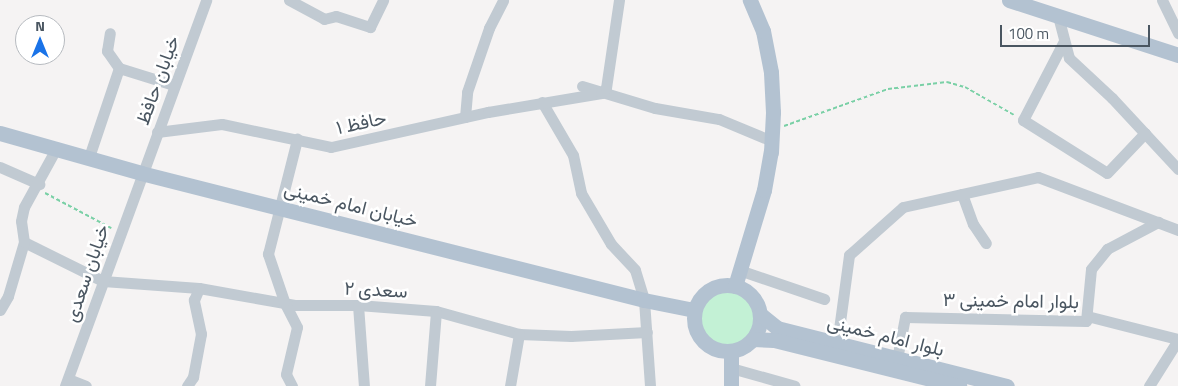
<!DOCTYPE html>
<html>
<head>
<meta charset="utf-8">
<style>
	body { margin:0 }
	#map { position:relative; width:1178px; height:386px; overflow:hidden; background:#f5f3f3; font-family:"Titillium Web",Vazirmatn,sans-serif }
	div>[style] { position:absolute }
	.green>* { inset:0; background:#c3f1d5 }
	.round { border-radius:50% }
	.path>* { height:2px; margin-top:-1px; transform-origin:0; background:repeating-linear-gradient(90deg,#7ad0a6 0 4px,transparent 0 6.5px) }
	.minor>* { height:11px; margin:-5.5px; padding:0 5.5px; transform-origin:5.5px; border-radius:5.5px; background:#c1cad2 }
	.major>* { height:15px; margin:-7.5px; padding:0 7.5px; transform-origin:7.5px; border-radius:7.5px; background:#b3c2d1 }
	.major>.ring { margin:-7.5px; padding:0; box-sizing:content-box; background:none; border:15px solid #b3c2d1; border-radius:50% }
	span { translate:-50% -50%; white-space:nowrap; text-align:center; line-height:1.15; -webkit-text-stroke:5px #fff; paint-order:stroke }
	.street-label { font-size:19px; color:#4a5661 }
	.north { position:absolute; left:15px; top:15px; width:50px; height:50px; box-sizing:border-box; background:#fff; border:1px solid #b7bbc0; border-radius:50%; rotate:0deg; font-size:14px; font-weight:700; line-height:20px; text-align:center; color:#4a5661 }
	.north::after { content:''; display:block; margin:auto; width:18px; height:22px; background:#1a73e8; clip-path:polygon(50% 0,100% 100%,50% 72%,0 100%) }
	.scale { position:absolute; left:1000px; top:25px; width:150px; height:22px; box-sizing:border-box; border:2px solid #4a5661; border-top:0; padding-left:6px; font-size:15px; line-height:18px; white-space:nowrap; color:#4a5661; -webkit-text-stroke:4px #fff; paint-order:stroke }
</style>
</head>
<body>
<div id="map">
	<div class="green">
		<div class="round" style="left:698px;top:290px;width:56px;height:56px"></div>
	</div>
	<div class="path">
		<div style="left:784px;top:126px;width:110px;rotate:-19.6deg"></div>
		<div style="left:888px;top:89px;width:59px;rotate:-6.8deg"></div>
		<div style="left:947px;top:82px;width:19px;rotate:16deg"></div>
		<div style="left:965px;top:87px;width:56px;rotate:29.7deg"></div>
		<div style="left:45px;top:193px;width:75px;rotate:27.9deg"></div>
	</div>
	<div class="minor">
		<div style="left:289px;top:0;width:40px;rotate:28deg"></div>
		<div style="left:324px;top:19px;width:12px;rotate:-14deg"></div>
		<div style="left:336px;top:16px;width:36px;rotate:18deg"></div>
		<div style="left:370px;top:27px;width:30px;rotate:-64deg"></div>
		<div style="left:1162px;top:0;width:37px;rotate:64deg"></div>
		<div style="left:1058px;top:16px;width:43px;rotate:75.3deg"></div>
		<div style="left:1069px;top:58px;width:59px;rotate:42.9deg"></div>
		<div style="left:1112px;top:98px;width:97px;rotate:47.1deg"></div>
		<div style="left:1064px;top:41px;width:89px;rotate:117.4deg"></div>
		<div style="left:1023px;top:120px;width:99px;rotate:32.2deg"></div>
		<div style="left:1107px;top:173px;width:55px;rotate:-46.5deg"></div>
		<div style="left:119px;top:68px;width:58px;rotate:17.2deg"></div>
		<div style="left:582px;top:86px;width:76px;rotate:16.8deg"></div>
		<div style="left:655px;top:108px;width:65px;rotate:9.8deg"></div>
		<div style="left:719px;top:119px;width:57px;rotate:22.5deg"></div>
		<div style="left:542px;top:102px;width:61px;rotate:59.7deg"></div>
		<div style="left:573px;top:155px;width:39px;rotate:78deg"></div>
		<div style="left:581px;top:193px;width:59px;rotate:59.5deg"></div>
		<div style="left:611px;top:244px;width:35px;rotate:47deg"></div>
		<div style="left:635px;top:270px;width:31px;rotate:73deg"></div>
		<div style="left:644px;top:300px;width:86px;rotate:86deg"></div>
		<div style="left:465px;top:117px;width:25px;rotate:-85deg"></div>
		<div style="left:467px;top:92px;width:68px;rotate:-71deg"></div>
		<div style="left:489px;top:28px;width:31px;rotate:-63deg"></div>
		<div style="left:157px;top:132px;width:65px;rotate:-7deg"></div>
		<div style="left:222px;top:124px;width:111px;rotate:11.9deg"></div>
		<div style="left:331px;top:147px;width:161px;rotate:-12.6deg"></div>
		<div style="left:488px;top:112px;width:115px;rotate:-9.5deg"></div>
		<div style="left:601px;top:93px;width:7px;rotate:-45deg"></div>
		<div style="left:606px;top:88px;width:89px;rotate:-81.6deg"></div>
		<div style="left:89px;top:157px;width:94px;rotate:-71.4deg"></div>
		<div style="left:119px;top:68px;width:21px;rotate:-125deg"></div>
		<div style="left:107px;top:51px;width:18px;rotate:-81deg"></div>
		<div style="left:0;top:167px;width:43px;rotate:23.6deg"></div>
		<div style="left:962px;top:194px;width:32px;rotate:70deg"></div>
		<div style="left:973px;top:224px;width:23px;rotate:56deg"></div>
		<div style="left:24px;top:242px;width:88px;rotate:26.3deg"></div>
		<div style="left:103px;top:281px;width:96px;rotate:4.2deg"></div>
		<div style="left:199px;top:288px;width:97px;rotate:10deg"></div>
		<div style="left:295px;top:305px;width:63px"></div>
		<div style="left:358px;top:305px;width:78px;rotate:4.4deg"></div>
		<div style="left:436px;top:311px;width:86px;rotate:15.5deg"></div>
		<div style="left:519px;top:334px;width:52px;rotate:2.2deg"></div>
		<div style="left:571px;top:336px;width:76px;rotate:-3deg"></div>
		<div style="left:739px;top:270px;width:90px;rotate:18.8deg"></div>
		<div style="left:358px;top:305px;width:81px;rotate:85.8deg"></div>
		<div style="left:0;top:310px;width:16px;rotate:-60deg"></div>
		<div style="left:8px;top:296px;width:56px;rotate:-73.5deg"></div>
		<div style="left:24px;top:242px;width:21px;rotate:-98deg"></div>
		<div style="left:21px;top:221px;width:14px;rotate:-78deg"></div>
		<div style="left:24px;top:207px;width:68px;rotate:-61.2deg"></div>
		<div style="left:1087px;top:316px;width:94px;rotate:14.2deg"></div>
		<div style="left:837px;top:344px;width:90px;rotate:-82.3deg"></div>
		<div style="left:849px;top:255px;width:72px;rotate:-41.6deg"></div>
		<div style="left:903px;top:207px;width:138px;rotate:-12.5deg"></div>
		<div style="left:1038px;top:177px;width:150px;rotate:20.7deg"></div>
		<div style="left:897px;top:359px;width:43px;rotate:-79.2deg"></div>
		<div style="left:905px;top:317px;width:181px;rotate:1.3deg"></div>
		<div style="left:1086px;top:321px;width:52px;rotate:-84.5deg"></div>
		<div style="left:1091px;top:269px;width:26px;rotate:-51deg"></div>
		<div style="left:1107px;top:249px;width:58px;rotate:-27.9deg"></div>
		<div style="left:731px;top:368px;width:66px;rotate:15.7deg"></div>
		<div style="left:68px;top:379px;width:19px;rotate:21deg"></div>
		<div style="left:65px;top:386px;width:411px;rotate:-69.9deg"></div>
		<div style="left:187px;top:386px;width:11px;rotate:-56deg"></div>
		<div style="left:193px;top:377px;width:44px;rotate:-79.5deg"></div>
		<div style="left:201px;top:334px;width:35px;rotate:-102deg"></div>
		<div style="left:194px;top:300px;width:13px;rotate:-67deg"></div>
		<div style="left:292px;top:386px;width:13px;rotate:-117deg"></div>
		<div style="left:286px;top:374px;width:48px;rotate:-76.8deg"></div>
		<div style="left:297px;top:327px;width:29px;rotate:-117deg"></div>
		<div style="left:284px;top:301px;width:50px;rotate:-108.8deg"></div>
		<div style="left:268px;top:254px;width:119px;rotate:-75.8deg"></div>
		<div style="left:430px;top:386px;width:75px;rotate:-85.4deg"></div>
		<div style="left:510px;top:386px;width:53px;rotate:-80.2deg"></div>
		<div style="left:1149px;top:386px;width:54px;rotate:-57.8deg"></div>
	</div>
	<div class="major">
		<div style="left:1009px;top:0;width:178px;rotate:18deg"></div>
		<div style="left:0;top:133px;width:147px;rotate:15.8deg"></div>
		<div style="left:141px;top:173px;width:519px;rotate:14.17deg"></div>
		<div style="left:644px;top:300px;width:51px;rotate:11.3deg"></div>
		<div class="ring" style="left:694px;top:285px;width:51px;height:51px"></div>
		<div style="left:735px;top:286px;width:100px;rotate:-73.2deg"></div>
		<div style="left:764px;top:190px;width:39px;rotate:-80deg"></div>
		<div style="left:771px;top:152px;width:40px;rotate:-87.1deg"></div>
		<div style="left:773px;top:112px;width:40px;rotate:-92.9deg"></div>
		<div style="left:771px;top:72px;width:42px;rotate:-101deg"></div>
		<div style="left:763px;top:31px;width:34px;rotate:-113deg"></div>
		<div style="left:760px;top:314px;width:22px;rotate:39deg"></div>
		<div style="left:777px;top:328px;width:237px;rotate:14.2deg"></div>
		<div style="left:753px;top:339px;width:21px;rotate:3deg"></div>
		<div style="left:774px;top:340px;width:191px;rotate:14deg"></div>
		<div style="left:731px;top:352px;width:34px;rotate:90deg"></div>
	</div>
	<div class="street-label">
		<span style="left:157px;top:80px;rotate:-70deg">خیابان حافظ</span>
		<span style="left:361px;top:122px;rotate:-12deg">حافظ ۱</span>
		<span style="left:351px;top:204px;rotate:14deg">خیابان امام خمینی</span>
		<span style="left:86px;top:273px;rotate:-71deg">خیابان سعدی</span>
		<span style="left:376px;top:289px;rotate:3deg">سعدی ۲</span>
		<span style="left:1011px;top:300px;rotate:1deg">بلوار امام خمینی ۳</span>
		<span style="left:886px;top:335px;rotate:14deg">بلوار امام خمینی</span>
	</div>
	<div class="north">N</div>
	<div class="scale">100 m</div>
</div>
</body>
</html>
